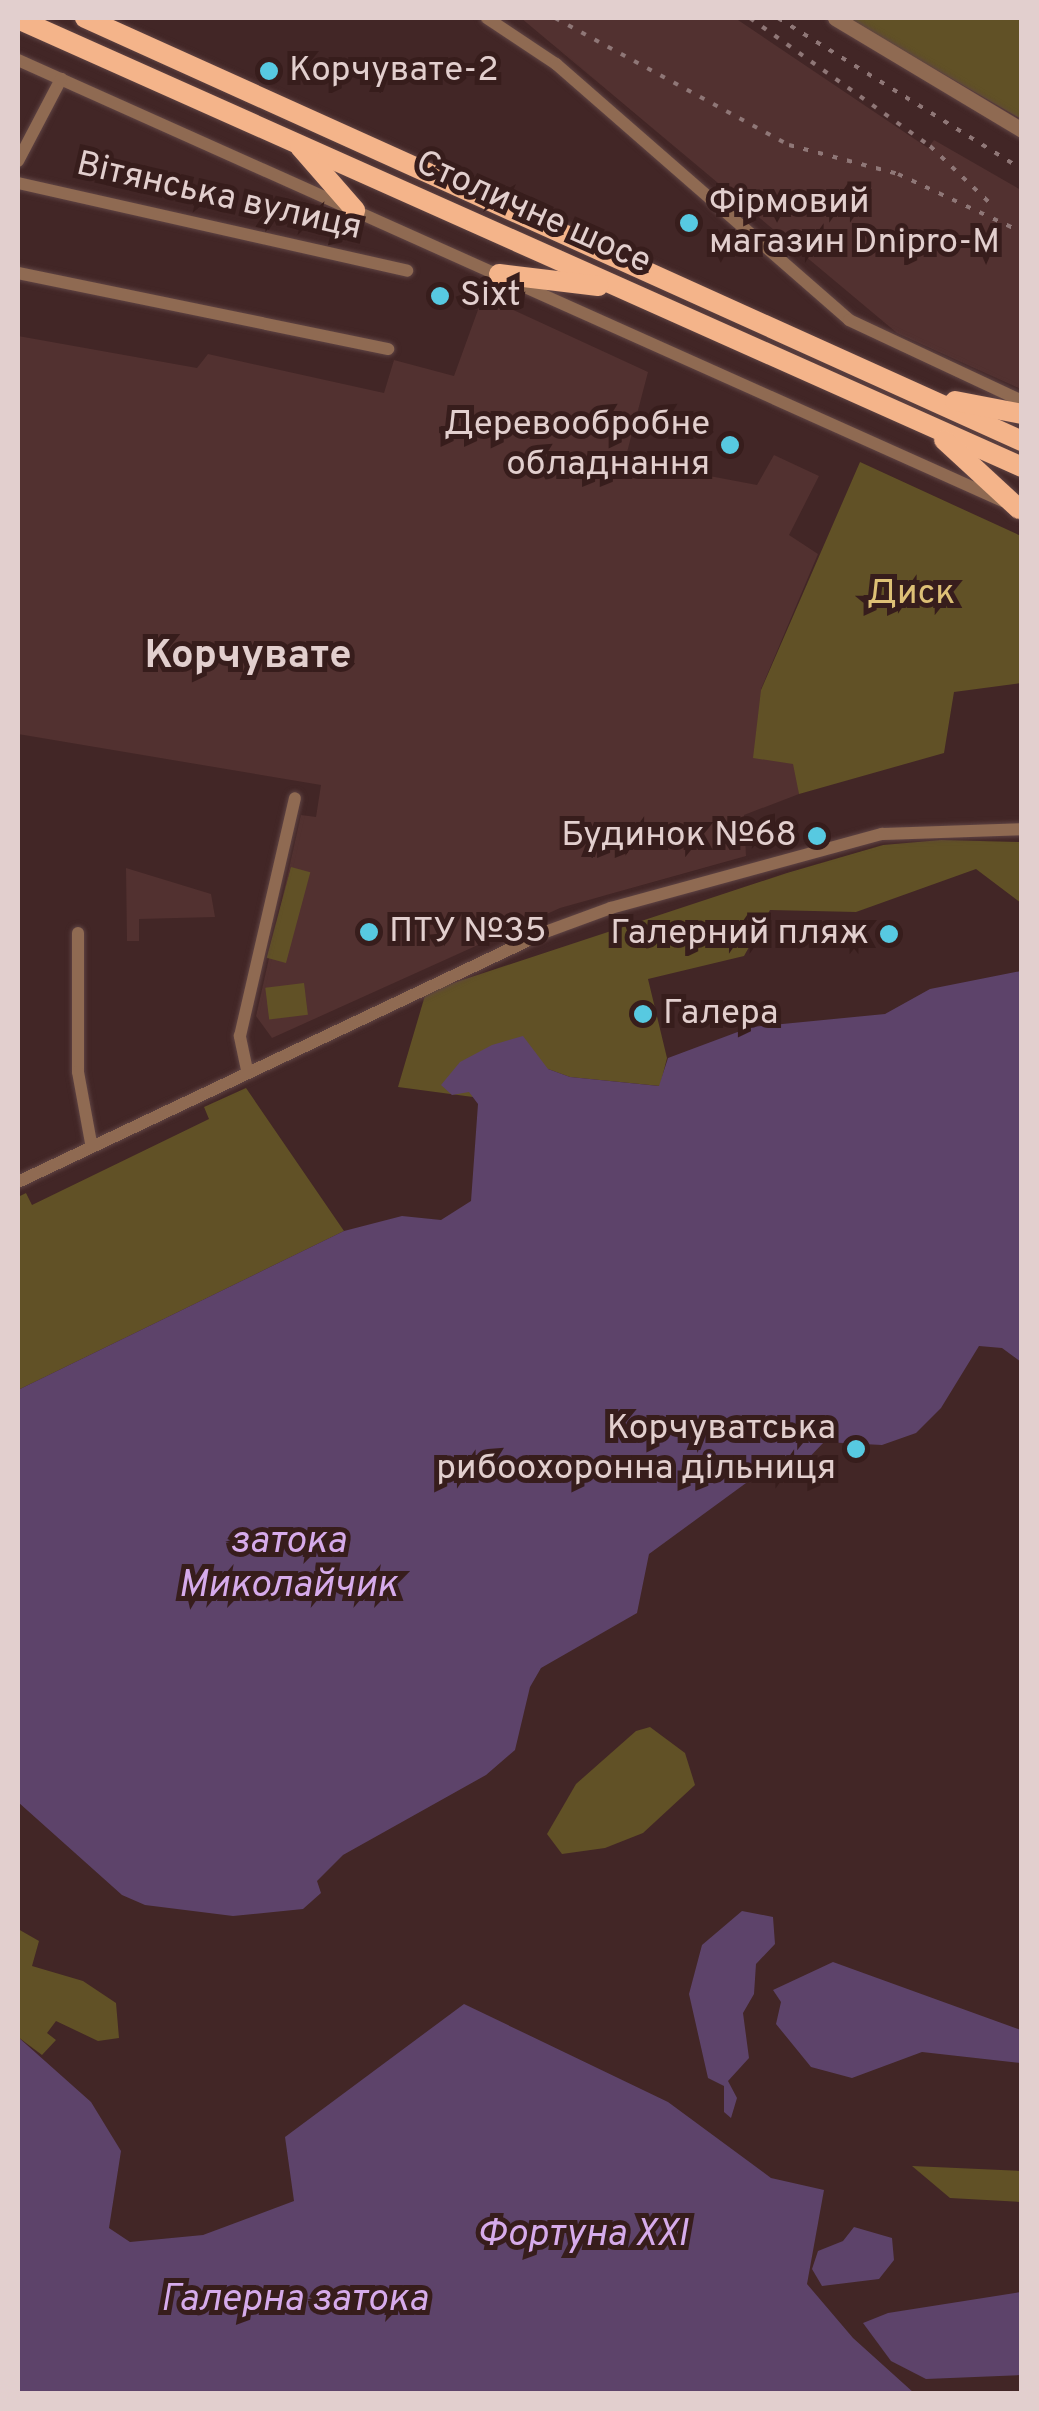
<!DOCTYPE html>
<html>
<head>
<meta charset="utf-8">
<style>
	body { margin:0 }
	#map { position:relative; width:1039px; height:2411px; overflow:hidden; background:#422626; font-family:Overpass,sans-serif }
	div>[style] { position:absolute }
	.built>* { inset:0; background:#523130 }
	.green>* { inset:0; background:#615126; transform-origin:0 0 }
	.water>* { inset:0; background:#5d436a }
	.roads { filter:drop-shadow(0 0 2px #5f4444) drop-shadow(0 0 2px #5f4444) }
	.minor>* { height:12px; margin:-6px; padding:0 6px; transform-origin:6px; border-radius:6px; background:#8f6a52 }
	.tertiary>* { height:15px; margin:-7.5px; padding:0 7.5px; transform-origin:7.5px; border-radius:7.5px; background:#8f6a52 }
	.trunk>* { height:20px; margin:-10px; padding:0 10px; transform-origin:10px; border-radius:10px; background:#f4b48a }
	.rail>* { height:4px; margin-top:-2px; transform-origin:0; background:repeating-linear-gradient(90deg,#8f7777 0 5px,transparent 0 15px) }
	.dots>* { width:28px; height:28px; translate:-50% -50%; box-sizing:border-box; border:5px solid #371d1c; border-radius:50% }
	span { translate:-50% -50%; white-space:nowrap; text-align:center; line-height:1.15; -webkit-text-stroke:10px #371d1c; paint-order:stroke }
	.poi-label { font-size:35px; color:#e2cfce }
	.left { translate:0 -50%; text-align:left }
	.right { translate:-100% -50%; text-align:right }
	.street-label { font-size:35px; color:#e2cfce }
	.park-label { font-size:35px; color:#dec076 }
	.water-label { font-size:38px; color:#d6abeb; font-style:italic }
	.quarter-label { font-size:40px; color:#e2cfce; font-weight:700 }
	.frame { position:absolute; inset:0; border:20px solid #e2cfce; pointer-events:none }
</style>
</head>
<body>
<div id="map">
	<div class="built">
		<div style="clip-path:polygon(521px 18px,735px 18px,928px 148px,934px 140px,1021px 190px,1021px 389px,897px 333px)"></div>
		<div style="clip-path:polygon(483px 296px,648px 372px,625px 460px,757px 485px,774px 455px,819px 476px,789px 535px,818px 554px,761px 689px,796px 758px,799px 794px,744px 815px,746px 856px,560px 908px,272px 1038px,256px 1016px,301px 815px,316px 817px,321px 785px,18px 734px,18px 336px,197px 368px,208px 354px,384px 393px,394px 360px,454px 376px)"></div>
		<div style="clip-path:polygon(126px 868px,211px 894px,215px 917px,139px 919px,139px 941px,127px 941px)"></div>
	</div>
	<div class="green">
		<div style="clip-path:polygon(847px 18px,1021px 18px,1021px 119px)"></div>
		<div style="clip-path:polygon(860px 462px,1021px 536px,1021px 683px,954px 692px,944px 753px,799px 794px,793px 764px,753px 758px,761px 690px)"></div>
		<div style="clip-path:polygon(941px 840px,1021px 842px,1021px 903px,976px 869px,856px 912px,770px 910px,744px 956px,648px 979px,667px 1058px,660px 1086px,570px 1077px,548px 1069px,473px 1097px,398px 1087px,426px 992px,787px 873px,883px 845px)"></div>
		<div style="left:291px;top:867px;width:20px;height:94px;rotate:15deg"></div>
		<div style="left:304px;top:983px;width:32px;height:39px;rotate:83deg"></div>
		<div style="clip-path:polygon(246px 1088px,344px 1231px,18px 1390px,18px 1197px,26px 1193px,32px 1205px,209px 1119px,204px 1107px)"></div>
		<div style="clip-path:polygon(650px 1727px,685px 1753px,695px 1785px,643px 1833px,605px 1848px,562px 1854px,547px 1834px,576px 1784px,636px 1731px)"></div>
		<div style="clip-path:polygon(18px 1929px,39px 1941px,32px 1966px,83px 1981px,116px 2003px,119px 2038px,98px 2041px,56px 2021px,47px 2033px,56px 2040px,42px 2055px,18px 2037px)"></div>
		<div style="clip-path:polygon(912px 2166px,1021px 2171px,1021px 2202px,950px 2198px)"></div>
	</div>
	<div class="water">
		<div style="clip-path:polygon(1021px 971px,1021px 1362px,1002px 1348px,979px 1346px,941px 1408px,916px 1433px,882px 1445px,824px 1442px,803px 1464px,757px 1475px,649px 1554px,637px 1613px,541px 1668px,530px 1687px,515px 1750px,486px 1775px,343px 1855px,317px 1881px,321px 1893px,303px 1909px,233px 1916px,145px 1905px,122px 1895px,18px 1802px,18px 1390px,344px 1231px,402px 1216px,441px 1220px,471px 1201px,478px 1104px,469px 1092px,452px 1095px,441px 1085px,460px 1062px,492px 1045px,523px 1036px,548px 1069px,570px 1077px,659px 1086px,668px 1058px,751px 1027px,885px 1014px,930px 989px)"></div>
		<div style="clip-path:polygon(742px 1911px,773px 1917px,775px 1944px,756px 1964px,754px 1994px,743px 2013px,749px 2058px,728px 2081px,737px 2098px,731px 2118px,724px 2112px,724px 2086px,708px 2078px,689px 1994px,702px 1945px)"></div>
		<div style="clip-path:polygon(833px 1962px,1021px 2030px,1021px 2063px,922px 2052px,852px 2078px,811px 2067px,776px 2024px,781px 2002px,773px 1990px)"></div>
		<div style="clip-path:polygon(464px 2004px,668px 2102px,771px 2178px,824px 2190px,807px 2284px,853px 2338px,914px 2393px,18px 2393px,18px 2037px,91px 2102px,121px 2151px,109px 2228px,130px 2242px,203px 2235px,294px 2201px,285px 2137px)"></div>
		<div style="clip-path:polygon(854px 2227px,892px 2238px,894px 2260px,879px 2279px,822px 2286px,812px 2269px,818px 2251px,843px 2241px)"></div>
		<div style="clip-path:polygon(1021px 2292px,1021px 2375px,926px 2379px,891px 2361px,863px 2323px,888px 2313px)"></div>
	</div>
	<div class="roads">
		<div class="minor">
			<div style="left:487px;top:18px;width:83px;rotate:33.7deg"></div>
			<div style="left:556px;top:64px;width:389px;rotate:41.1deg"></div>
			<div style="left:849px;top:320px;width:191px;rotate:25.1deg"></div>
			<div style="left:18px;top:60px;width:1079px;rotate:24.12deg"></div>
			<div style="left:18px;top:161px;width:93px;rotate:-62.3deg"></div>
			<div style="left:18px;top:183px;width:399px;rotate:12.7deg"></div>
			<div style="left:18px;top:273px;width:378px;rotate:11.6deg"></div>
			<div style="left:78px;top:933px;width:139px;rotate:90deg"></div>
			<div style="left:78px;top:1072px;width:72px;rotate:79.6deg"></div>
			<div style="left:247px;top:1070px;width:35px;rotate:-102deg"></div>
			<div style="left:240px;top:1036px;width:244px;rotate:-77deg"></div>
			<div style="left:18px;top:1182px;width:586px;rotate:-25.34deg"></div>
			<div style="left:548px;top:931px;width:67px;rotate:-20.1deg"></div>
			<div style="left:611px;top:908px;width:281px;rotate:-15.3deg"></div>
			<div style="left:882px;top:834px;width:140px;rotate:-2deg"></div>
		</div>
		<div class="tertiary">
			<div style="left:835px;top:18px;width:218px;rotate:30.9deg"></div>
		</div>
		<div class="trunk">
			<div style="left:85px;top:18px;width:1028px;rotate:24.3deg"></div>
			<div style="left:18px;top:19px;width:1099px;rotate:24.05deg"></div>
			<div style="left:300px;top:147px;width:84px;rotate:48.9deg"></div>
			<div style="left:499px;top:274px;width:100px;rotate:6.9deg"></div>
			<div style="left:955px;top:401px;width:68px;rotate:11deg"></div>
			<div style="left:944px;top:440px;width:102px;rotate:42.6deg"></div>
		</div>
	</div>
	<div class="rail">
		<div style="left:555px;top:18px;width:266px;rotate:28.5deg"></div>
		<div style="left:789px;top:145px;width:113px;rotate:14.9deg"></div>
		<div style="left:898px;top:174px;width:137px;rotate:25.1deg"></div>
		<div style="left:750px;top:18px;width:221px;rotate:35.4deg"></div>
		<div style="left:930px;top:146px;width:88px;rotate:43.6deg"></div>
		<div style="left:778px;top:18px;width:287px;rotate:31.8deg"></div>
	</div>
	<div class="dots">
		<div style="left:269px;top:71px;background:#57c9e1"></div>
		<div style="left:689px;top:223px;background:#57c9e1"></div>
		<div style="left:440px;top:296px;background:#57c9e1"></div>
		<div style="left:730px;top:445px;background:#57c9e1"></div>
		<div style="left:817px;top:836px;background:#57c9e1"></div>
		<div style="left:369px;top:932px;background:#57c9e1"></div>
		<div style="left:889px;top:934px;background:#57c9e1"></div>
		<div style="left:643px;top:1014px;background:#57c9e1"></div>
		<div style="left:856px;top:1449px;background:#57c9e1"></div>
	</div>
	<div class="poi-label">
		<span class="left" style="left:289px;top:71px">Корчувате-2</span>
		<span class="left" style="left:709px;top:223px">Фірмовий<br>магазин Dnipro-M</span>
		<span class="left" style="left:460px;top:296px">Sixt</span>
		<span class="right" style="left:710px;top:445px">Деревообробне<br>обладнання</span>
		<span class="right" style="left:797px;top:836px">Будинок №68</span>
		<span class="left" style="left:389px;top:932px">ПТУ №35</span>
		<span class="right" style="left:869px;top:934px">Галерний пляж</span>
		<span class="left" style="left:663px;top:1014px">Галера</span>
		<span class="right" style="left:836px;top:1449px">Корчуватська<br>рибоохоронна дільниця</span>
	</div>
	<div class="street-label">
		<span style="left:219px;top:197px;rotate:13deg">Вітянська вулиця</span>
		<span style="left:533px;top:213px;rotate:24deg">Столичне шосе</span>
	</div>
	<div class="park-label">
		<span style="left:911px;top:594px">Диск</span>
	</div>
	<div class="water-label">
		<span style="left:288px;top:1565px">затока<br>Миколайчик</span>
		<span style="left:582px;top:2236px">Фортуна XXI</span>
		<span style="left:294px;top:2301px">Галерна затока</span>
	</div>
	<div class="quarter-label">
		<span style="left:248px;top:657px">Корчувате</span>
	</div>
	<div class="frame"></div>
</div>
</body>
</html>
